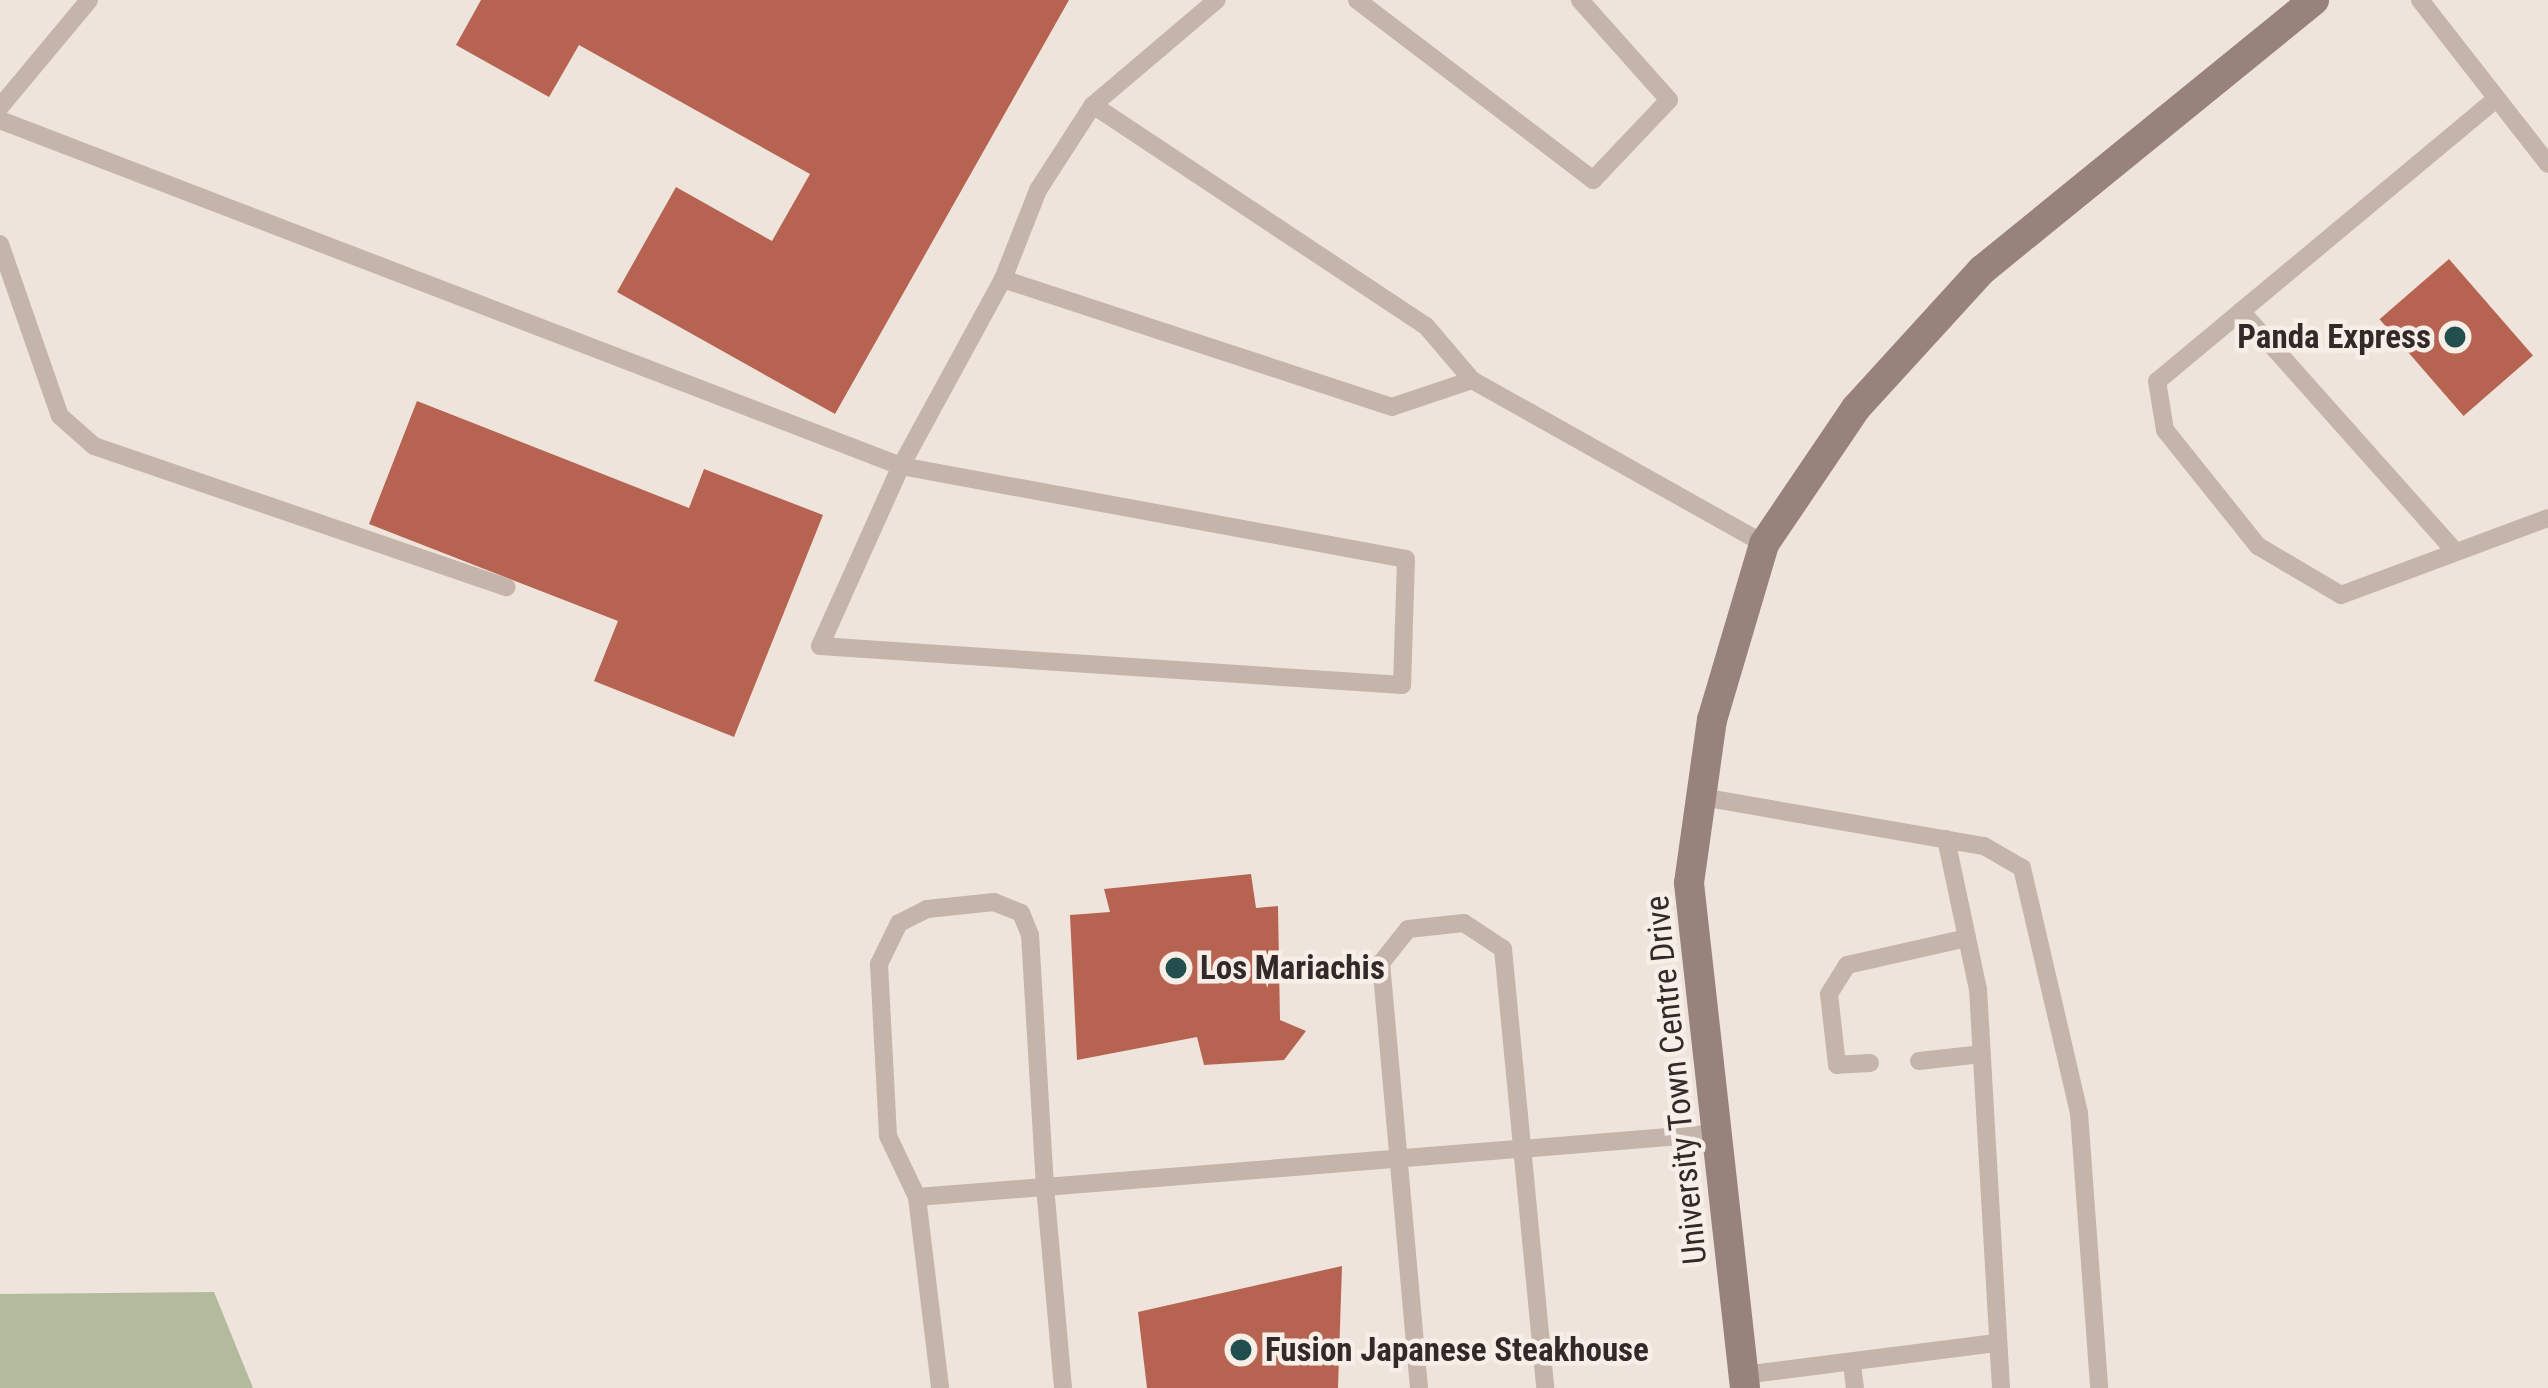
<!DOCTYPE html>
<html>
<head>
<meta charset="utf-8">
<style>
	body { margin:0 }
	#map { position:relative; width:2548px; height:1388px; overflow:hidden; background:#eee4db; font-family:"Roboto Condensed",sans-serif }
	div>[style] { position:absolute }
	.green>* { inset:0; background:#b3bb9d }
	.building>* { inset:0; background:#b66451; transform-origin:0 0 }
	.lane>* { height:18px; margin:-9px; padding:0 9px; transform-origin:9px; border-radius:9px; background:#c4b4a9 }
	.secondary>* { height:30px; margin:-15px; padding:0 15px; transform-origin:15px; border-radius:15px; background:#97837b }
	.dots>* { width:33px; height:33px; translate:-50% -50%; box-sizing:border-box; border:6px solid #f6eee7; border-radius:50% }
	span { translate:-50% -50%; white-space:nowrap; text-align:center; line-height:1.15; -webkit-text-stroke:9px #f6eee7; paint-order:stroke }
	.poi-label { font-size:33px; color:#322a28; font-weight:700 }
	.right { translate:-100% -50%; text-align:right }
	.left { translate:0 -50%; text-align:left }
	.street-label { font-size:33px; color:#322a28 }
</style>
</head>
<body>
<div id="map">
	<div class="green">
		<div style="clip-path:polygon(214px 1292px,253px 1388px,0 1388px,0 1294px)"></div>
	</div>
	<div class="building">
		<div style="clip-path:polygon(481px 0,1069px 0,835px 414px,617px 292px,676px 187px,772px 241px,810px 174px,579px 45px,549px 97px,456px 45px)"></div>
		<div style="left:2449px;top:259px;width:128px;height:92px;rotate:49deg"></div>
		<div style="clip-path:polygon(417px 401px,689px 508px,704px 469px,823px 515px,734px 737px,594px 681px,618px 621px,369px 524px)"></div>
		<div style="clip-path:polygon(1251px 874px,1256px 908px,1278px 906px,1280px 1020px,1306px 1031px,1284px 1060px,1204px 1065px,1197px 1037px,1077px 1060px,1070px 915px,1110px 912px,1104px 889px)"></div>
		<div style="clip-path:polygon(1342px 1266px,1338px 1388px,1147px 1388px,1138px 1312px)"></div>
	</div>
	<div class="lane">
		<div style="left:1357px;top:0;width:297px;rotate:37.3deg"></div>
		<div style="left:1593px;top:180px;width:110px;rotate:-46.5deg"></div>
		<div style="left:1669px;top:100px;width:134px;rotate:-131.7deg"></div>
		<div style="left:2420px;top:0;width:208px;rotate:52deg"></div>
		<div style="left:2496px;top:99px;width:441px;rotate:140.2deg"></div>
		<div style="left:2157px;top:381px;width:50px;rotate:80.7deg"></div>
		<div style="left:2165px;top:430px;width:149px;rotate:51.3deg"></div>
		<div style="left:2258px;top:546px;width:96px;rotate:30.6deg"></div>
		<div style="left:2341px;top:595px;width:221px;rotate:-20.4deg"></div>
		<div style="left:1093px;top:105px;width:162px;rotate:-40.3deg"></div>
		<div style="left:0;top:107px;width:139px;rotate:-50.2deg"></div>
		<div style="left:0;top:120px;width:965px;rotate:21.01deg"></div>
		<div style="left:901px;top:466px;width:513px;rotate:10.43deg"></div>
		<div style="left:1406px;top:559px;width:126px;rotate:91.8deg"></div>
		<div style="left:1402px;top:685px;width:583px;rotate:-176.17deg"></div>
		<div style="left:820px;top:646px;width:197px;rotate:-65.8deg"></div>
		<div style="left:901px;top:466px;width:213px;rotate:-61.4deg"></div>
		<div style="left:0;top:244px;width:182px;rotate:70.8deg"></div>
		<div style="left:60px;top:416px;width:45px;rotate:41.4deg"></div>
		<div style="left:94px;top:446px;width:436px;rotate:18.9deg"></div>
		<div style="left:2241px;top:311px;width:320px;rotate:48.3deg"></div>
		<div style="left:1472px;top:380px;width:84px;rotate:161.4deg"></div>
		<div style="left:1392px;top:407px;width:410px;rotate:-161.8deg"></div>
		<div style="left:1003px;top:279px;width:96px;rotate:-68.5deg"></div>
		<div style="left:1038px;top:190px;width:101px;rotate:-57.1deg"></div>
		<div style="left:1093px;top:105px;width:400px;rotate:33.6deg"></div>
		<div style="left:1426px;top:326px;width:71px;rotate:49.6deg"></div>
		<div style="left:1472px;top:380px;width:335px;rotate:29.3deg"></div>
		<div style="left:1702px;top:797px;width:286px;rotate:9.9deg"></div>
		<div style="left:1984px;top:846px;width:44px;rotate:30.1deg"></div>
		<div style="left:2022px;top:868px;width:252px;rotate:76.9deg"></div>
		<div style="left:2079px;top:1113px;width:276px;rotate:85.8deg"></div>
		<div style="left:1946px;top:839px;width:153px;rotate:78deg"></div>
		<div style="left:1978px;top:989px;width:400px;rotate:86.7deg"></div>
		<div style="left:1919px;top:1061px;width:62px;rotate:-6.4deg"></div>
		<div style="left:1870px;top:1063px;width:33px;rotate:177deg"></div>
		<div style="left:1837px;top:1065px;width:71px;rotate:-96.4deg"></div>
		<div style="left:1829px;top:994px;width:34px;rotate:-58deg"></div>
		<div style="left:1847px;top:965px;width:123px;rotate:-12.7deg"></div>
		<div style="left:917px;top:1197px;width:192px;rotate:83.1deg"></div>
		<div style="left:1852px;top:1364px;width:24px;rotate:83deg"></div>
		<div style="left:1743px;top:1375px;width:257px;rotate:-7.2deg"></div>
		<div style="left:1063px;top:1388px;width:202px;rotate:-95.1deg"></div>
		<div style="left:1045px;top:1187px;width:252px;rotate:-93.4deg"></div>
		<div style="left:1030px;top:935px;width:24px;rotate:-112deg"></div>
		<div style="left:1021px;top:913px;width:29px;rotate:-158deg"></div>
		<div style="left:994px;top:902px;width:67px;rotate:174deg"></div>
		<div style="left:927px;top:909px;width:31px;rotate:153deg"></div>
		<div style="left:899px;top:923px;width:46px;rotate:116deg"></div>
		<div style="left:879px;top:964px;width:172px;rotate:87deg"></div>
		<div style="left:888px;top:1136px;width:68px;rotate:64.6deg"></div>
		<div style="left:917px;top:1197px;width:128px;rotate:-4.5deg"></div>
		<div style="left:1045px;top:1187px;width:479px;rotate:-4.6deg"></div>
		<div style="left:1522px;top:1149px;width:196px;rotate:-4.7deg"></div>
		<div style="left:1419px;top:1388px;width:427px;rotate:-95.1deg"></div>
		<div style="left:1381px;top:963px;width:43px;rotate:-51.5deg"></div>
		<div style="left:1408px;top:929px;width:56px;rotate:-6.1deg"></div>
		<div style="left:1464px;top:923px;width:47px;rotate:33.7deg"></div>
		<div style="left:1503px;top:949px;width:441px;rotate:84.5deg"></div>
	</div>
	<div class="secondary">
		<div style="left:1745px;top:1388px;width:508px;rotate:-96.33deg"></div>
		<div style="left:1689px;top:883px;width:165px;rotate:-82deg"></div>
		<div style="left:1712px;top:720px;width:184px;rotate:-73.5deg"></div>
		<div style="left:1764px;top:544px;width:164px;rotate:-55.9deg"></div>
		<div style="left:1856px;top:408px;width:187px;rotate:-47.6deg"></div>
		<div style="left:1982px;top:270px;width:428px;rotate:-39.1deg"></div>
	</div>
	<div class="dots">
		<div style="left:2455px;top:337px;background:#234e4e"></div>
		<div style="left:1176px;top:968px;background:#234e4e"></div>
		<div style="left:1241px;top:1350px;background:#234e4e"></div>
	</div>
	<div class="poi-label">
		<span class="right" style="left:2431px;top:337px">Panda Express</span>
		<span class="left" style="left:1200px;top:968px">Los Mariachis</span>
		<span class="left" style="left:1265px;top:1350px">Fusion Japanese Steakhouse</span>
	</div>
	<div class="street-label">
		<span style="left:1676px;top:1080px;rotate:-96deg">University Town Centre Drive</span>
	</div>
</div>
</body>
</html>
